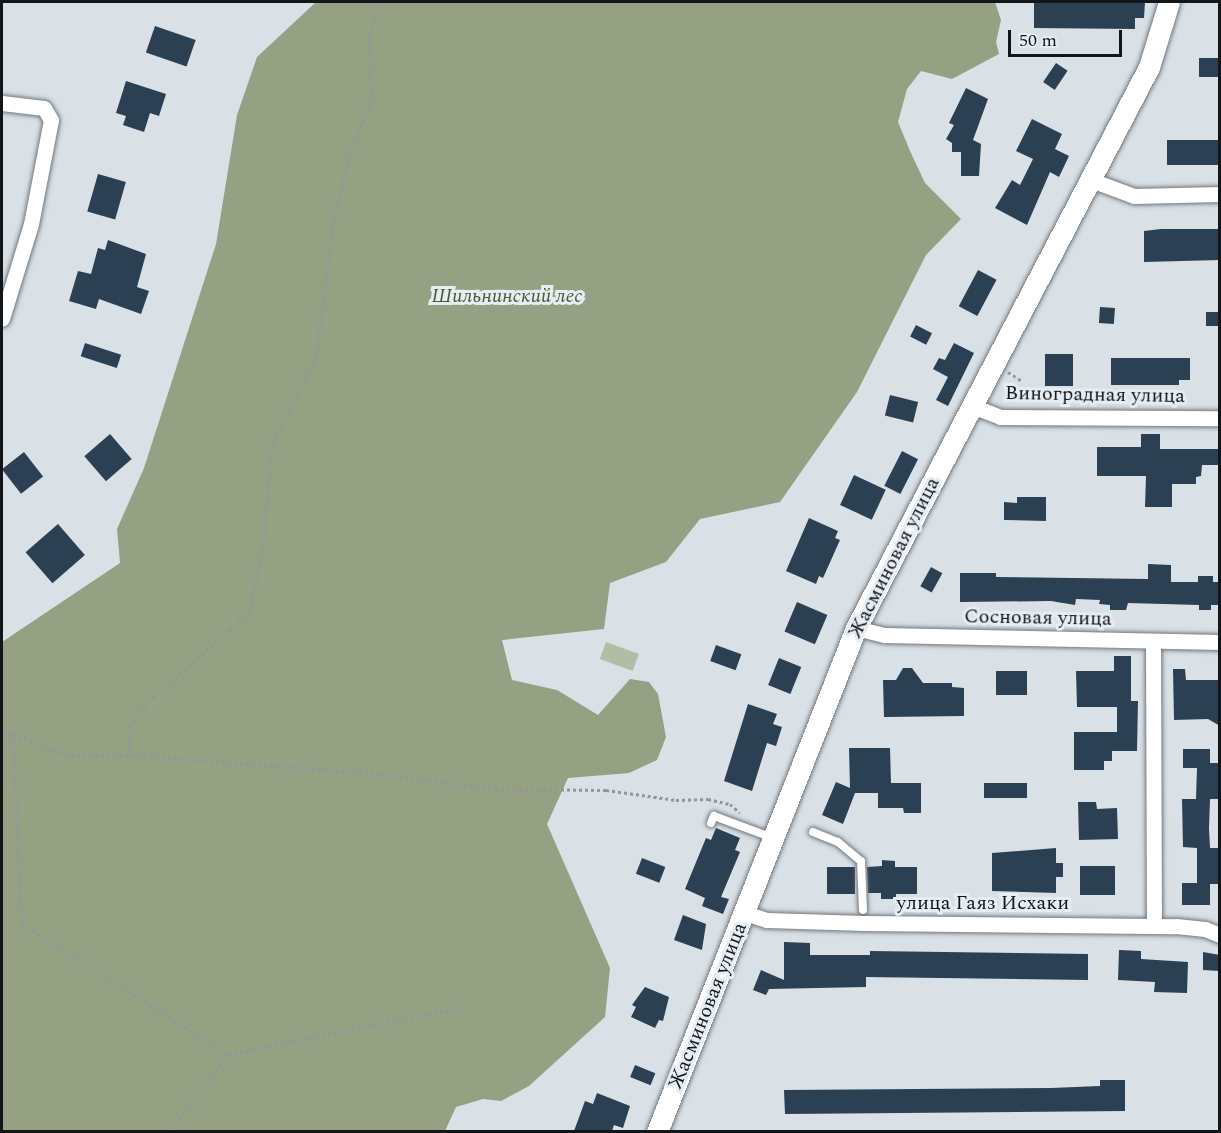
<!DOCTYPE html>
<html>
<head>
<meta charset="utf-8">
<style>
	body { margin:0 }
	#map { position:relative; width:1221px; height:1133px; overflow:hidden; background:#d9e0e6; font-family:Spectral,serif }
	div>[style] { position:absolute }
	.green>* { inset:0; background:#b3bca4; transform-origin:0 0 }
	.forest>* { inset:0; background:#96a083 }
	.building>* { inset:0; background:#2b4053; transform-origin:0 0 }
	.path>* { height:3px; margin-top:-1.5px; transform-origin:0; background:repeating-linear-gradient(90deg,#91979b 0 3px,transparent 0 6px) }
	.roads { filter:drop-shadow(0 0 2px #72787d) drop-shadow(0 0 2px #72787d) }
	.lane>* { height:8px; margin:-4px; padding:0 4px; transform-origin:4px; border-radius:4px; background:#fff }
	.street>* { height:15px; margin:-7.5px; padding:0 7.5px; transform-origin:7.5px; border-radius:7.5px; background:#fff }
	.secondary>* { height:21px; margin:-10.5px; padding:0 10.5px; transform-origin:10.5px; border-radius:10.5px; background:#fff }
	span { translate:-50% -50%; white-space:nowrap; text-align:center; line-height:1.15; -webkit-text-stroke:6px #e6edf4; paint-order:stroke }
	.park-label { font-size:20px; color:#4d5b2c; font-style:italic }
	.street-label { font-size:20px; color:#131618 }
	.frame { position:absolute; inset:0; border:3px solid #131618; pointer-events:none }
	.scale { position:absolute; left:1008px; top:30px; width:114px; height:27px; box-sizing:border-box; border:3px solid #131618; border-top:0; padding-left:8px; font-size:18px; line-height:21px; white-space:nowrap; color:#131618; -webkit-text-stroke:4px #e6edf4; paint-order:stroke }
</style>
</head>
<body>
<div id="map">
	<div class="green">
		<div style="left:606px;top:642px;width:35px;height:18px;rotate:20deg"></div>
	</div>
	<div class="forest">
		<div style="clip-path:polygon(316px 2px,995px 2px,1001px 20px,996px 42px,999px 54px,952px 79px,921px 71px,907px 89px,898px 122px,910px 151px,925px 183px,961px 219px,926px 255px,857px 392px,780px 502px,700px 519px,666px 562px,610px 583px,604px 629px,502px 640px,512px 680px,557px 690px,598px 715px,630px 679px,649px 682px,658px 694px,666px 737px,657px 760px,629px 773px,568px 778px,547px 824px,610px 968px,605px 1017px,529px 1086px,501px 1101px,483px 1099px,456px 1107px,445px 1131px,2px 1131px,2px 642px,120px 563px,117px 529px,144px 468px,216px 244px,237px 115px,257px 57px)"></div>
	</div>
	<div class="building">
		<div style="clip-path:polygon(1034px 2px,1145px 2px,1144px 18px,1135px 18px,1135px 29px,1034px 28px)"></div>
		<div style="left:155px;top:26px;width:43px;height:28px;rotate:19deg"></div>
		<div style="left:1199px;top:58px;width:21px;height:19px"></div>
		<div style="left:1056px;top:63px;width:14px;height:23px;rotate:34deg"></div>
		<div style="clip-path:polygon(126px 81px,166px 94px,159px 116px,150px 113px,144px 132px,123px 125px,126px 116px,116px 113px)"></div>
		<div style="clip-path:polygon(966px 88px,988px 99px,973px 140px,981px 144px,979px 176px,961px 176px,961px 152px,952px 152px,952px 143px,946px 139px,954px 125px,949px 123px)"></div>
		<div style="clip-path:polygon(1032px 119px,1062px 134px,1055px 149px,1069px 156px,1059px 177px,1050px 172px,1027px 225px,995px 208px,1012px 180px,1020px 185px,1033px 159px,1016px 151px)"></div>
		<div style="left:1220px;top:140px;width:25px;height:53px;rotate:90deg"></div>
		<div style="left:98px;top:174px;width:29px;height:39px;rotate:16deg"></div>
		<div style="clip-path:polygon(1161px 229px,1220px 229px,1220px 260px,1144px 262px,1144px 231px)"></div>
		<div style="clip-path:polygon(108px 240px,146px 254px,137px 287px,149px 291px,141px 314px,99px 299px,96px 309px,69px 301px,78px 271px,91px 274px,98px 248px,105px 250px)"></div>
		<div style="left:978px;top:270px;width:21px;height:41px;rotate:28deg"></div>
		<div style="left:1100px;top:307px;width:15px;height:16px;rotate:4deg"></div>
		<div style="left:1206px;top:312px;width:14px;height:14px"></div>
		<div style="left:916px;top:325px;width:18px;height:13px;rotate:27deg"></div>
		<div style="left:85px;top:343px;width:38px;height:14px;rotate:18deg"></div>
		<div style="clip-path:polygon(954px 343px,974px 353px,948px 406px,936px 400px,948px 377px,933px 369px,939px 358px,945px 360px)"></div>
		<div style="left:1045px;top:354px;width:28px;height:32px"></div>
		<div style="clip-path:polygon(1111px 358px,1190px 358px,1190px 380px,1179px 380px,1179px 385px,1111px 385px)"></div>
		<div style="left:890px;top:395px;width:29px;height:21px;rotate:14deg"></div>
		<div style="left:110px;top:434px;width:33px;height:34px;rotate:49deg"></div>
		<div style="clip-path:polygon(1141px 434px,1160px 434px,1160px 449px,1220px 449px,1220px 465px,1202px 465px,1201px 476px,1196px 477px,1196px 484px,1172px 484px,1172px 507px,1145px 507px,1146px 476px,1097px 476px,1097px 447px,1141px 447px)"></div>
		<div style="left:902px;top:451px;width:18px;height:39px;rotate:27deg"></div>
		<div style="left:24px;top:452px;width:31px;height:28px;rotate:52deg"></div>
		<div style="left:854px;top:475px;width:35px;height:33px;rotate:25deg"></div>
		<div style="clip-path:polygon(1017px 497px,1046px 497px,1046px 521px,1004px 520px,1004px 502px,1017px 503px)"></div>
		<div style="clip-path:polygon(809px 518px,838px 531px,835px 538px,840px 540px,823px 578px,819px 576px,816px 584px,786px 571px)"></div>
		<div style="left:58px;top:524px;width:41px;height:43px;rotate:49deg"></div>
		<div style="clip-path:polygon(1148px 564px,1171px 565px,1171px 582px,1198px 582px,1198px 576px,1213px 576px,1213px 582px,1220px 582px,1220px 605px,1211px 605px,1211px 610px,1199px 610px,1199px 605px,1128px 603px,1126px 610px,1110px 610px,1110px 605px,1099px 604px,1100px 600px,1076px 599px,1075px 605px,1051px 601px,960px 602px,960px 573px,996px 573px,996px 577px,1148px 579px)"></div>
		<div style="left:931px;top:567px;width:13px;height:22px;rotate:29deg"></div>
		<div style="left:797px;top:602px;width:33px;height:32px;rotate:23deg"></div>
		<div style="left:716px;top:645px;width:27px;height:17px;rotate:20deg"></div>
		<div style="clip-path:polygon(1114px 656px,1131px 656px,1131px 701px,1138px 701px,1137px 751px,1112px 751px,1112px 761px,1104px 761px,1104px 770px,1074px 770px,1074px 732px,1117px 732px,1117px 707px,1077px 707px,1076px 671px,1114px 671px)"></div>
		<div style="left:779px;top:658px;width:24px;height:29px;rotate:22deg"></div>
		<div style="clip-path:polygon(903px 668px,912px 668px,923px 683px,952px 683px,952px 687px,964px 688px,964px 716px,884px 717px,883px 680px,896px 680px)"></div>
		<div style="clip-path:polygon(1173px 669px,1185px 669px,1186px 680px,1219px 680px,1220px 726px,1208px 719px,1174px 720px)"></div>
		<div style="left:996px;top:671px;width:31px;height:24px"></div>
		<div style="clip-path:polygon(748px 704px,777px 714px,773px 724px,782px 727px,776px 746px,767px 743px,752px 791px,724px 781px)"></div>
		<div style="clip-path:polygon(849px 748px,890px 748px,891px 783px,921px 783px,921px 813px,904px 813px,903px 808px,878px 808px,878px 793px,855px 793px,843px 824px,822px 815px,836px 782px,850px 788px)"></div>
		<div style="clip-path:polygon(1183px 749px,1210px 749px,1210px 763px,1220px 763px,1220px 799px,1210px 799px,1209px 829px,1210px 848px,1220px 848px,1220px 884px,1210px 884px,1210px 905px,1182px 905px,1182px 883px,1197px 883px,1197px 848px,1183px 847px,1182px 799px,1196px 799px,1197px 768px,1183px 768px)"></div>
		<div style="left:984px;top:783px;width:43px;height:15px"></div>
		<div style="clip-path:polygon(1078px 802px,1096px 802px,1097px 809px,1117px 808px,1118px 839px,1079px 840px)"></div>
		<div style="clip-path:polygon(716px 828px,740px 838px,735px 850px,740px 852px,721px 897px,729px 899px,723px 914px,702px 906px,705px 898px,685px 889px,706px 838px,711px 840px)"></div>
		<div style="clip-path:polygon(1056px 848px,1056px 863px,1063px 863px,1063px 877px,1056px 877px,1056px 893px,992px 891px,992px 853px)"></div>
		<div style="left:642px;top:858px;width:25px;height:17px;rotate:21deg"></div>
		<div style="clip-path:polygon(882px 860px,895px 861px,895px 867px,917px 867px,917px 894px,896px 894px,896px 899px,881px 899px,881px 893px,868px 893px,867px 867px,882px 866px)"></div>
		<div style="left:1080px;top:866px;width:35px;height:29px"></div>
		<div style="left:827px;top:867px;width:28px;height:27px"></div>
		<div style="clip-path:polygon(683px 915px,706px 924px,702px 950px,674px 940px)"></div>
		<div style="clip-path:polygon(784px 942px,810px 943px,810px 955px,870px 955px,870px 951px,1088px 954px,1088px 980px,866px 977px,866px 987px,769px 989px,766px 995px,753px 990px,761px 970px,784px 980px)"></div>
		<div style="clip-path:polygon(1119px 950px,1141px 951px,1141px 959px,1188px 962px,1187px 993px,1154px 992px,1155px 982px,1118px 980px)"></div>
		<div style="clip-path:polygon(1203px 952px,1220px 955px,1220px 971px,1203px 970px)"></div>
		<div style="clip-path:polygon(645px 987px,669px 997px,663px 1021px,659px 1020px,655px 1028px,631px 1017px,636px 1007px,632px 1005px)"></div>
		<div style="left:635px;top:1065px;width:22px;height:13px;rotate:22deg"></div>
		<div style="clip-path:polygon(1100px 1080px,1125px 1080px,1125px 1111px,785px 1114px,784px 1090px,1051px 1088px,1100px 1086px)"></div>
		<div style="clip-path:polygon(597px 1093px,630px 1106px,623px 1128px,614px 1125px,612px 1131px,574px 1131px,585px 1101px,593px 1104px)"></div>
	</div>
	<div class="path">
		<div style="left:1008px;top:372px;width:17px;rotate:33deg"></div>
		<div style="left:13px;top:734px;width:190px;rotate:87.3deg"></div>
		<div style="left:22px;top:924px;width:244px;rotate:32.3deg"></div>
		<div style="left:228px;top:1054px;width:98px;rotate:127.1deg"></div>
		<div style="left:2px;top:736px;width:11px;rotate:-10deg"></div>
		<div style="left:13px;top:734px;width:56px;rotate:22deg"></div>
		<div style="left:65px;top:755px;width:91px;rotate:1.3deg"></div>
		<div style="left:156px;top:757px;width:226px;rotate:4.3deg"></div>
		<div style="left:381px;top:774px;width:115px;rotate:7.5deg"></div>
		<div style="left:495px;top:789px;width:111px;rotate:0.5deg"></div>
		<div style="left:606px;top:790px;width:71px;rotate:8.1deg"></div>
		<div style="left:676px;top:800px;width:32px;rotate:-2deg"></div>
		<div style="left:708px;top:799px;width:23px;rotate:13deg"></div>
		<div style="left:730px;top:804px;width:13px;rotate:42deg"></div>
		<div style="left:130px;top:758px;width:32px;rotate:-90deg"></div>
		<div style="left:130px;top:726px;width:18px;rotate:-61deg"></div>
		<div style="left:139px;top:710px;width:147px;rotate:-41.4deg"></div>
		<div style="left:249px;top:613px;width:61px;rotate:-77.8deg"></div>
		<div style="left:262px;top:553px;width:112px;rotate:-84.3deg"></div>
		<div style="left:273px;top:442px;width:94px;rotate:-62.9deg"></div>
		<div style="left:316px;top:358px;width:139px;rotate:-82.6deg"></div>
		<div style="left:334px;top:220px;width:72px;rotate:-76.3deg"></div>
		<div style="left:351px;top:150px;width:51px;rotate:-66.9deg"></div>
		<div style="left:371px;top:103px;width:68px;rotate:-90.8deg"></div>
		<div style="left:370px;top:35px;width:34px;rotate:-75deg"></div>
		<div style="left:228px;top:1054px;width:236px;rotate:-11.3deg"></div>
	</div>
	<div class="roads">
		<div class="lane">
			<div style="left:711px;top:823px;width:8px;rotate:-67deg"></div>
			<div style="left:714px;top:816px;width:63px;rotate:20.4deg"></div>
			<div style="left:813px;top:832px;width:27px;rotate:22deg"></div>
			<div style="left:838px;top:842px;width:30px;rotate:40deg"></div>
			<div style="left:861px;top:861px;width:49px;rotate:87.7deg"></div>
		</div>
		<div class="street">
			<div style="left:2px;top:103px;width:42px;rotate:6.8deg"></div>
			<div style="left:44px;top:108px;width:14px;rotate:60deg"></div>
			<div style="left:51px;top:120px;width:106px;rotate:100.9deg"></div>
			<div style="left:31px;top:224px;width:99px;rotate:107deg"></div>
			<div style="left:1091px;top:180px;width:46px;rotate:20.4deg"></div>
			<div style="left:1134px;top:196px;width:86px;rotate:-1.3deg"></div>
			<div style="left:972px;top:406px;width:30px;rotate:21deg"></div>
			<div style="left:1000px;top:417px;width:220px;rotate:0.3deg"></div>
			<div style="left:856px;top:628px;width:30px;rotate:14deg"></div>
			<div style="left:885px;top:635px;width:335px;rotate:1.2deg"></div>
			<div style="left:1153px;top:642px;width:283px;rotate:89.8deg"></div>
			<div style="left:745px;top:913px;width:23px;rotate:18deg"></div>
			<div style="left:767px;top:920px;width:97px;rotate:1.8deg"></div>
			<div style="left:864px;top:923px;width:312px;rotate:0.6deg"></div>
			<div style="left:1176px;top:926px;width:29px;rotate:6deg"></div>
			<div style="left:1205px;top:929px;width:16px;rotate:22deg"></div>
		</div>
		<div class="secondary">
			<div style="left:657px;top:1132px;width:542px;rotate:-68.45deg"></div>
			<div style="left:856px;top:628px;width:633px;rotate:-62.42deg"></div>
			<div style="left:1149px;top:67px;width:68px;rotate:-72.9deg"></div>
		</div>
	</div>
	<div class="park-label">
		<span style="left:507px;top:296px">Шильнинский лес</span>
	</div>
	<div class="street-label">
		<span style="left:1095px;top:395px;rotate:1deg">Виноградная улица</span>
		<span style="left:894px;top:558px;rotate:-63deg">Жасминовая улица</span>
		<span style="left:1038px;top:618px;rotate:1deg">Сосновая улица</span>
		<span style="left:983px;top:903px">улица Гаяз Исхаки</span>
		<span style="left:708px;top:1006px;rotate:-68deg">Жасминовая улица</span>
	</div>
	<div class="frame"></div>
	<div class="scale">50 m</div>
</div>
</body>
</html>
